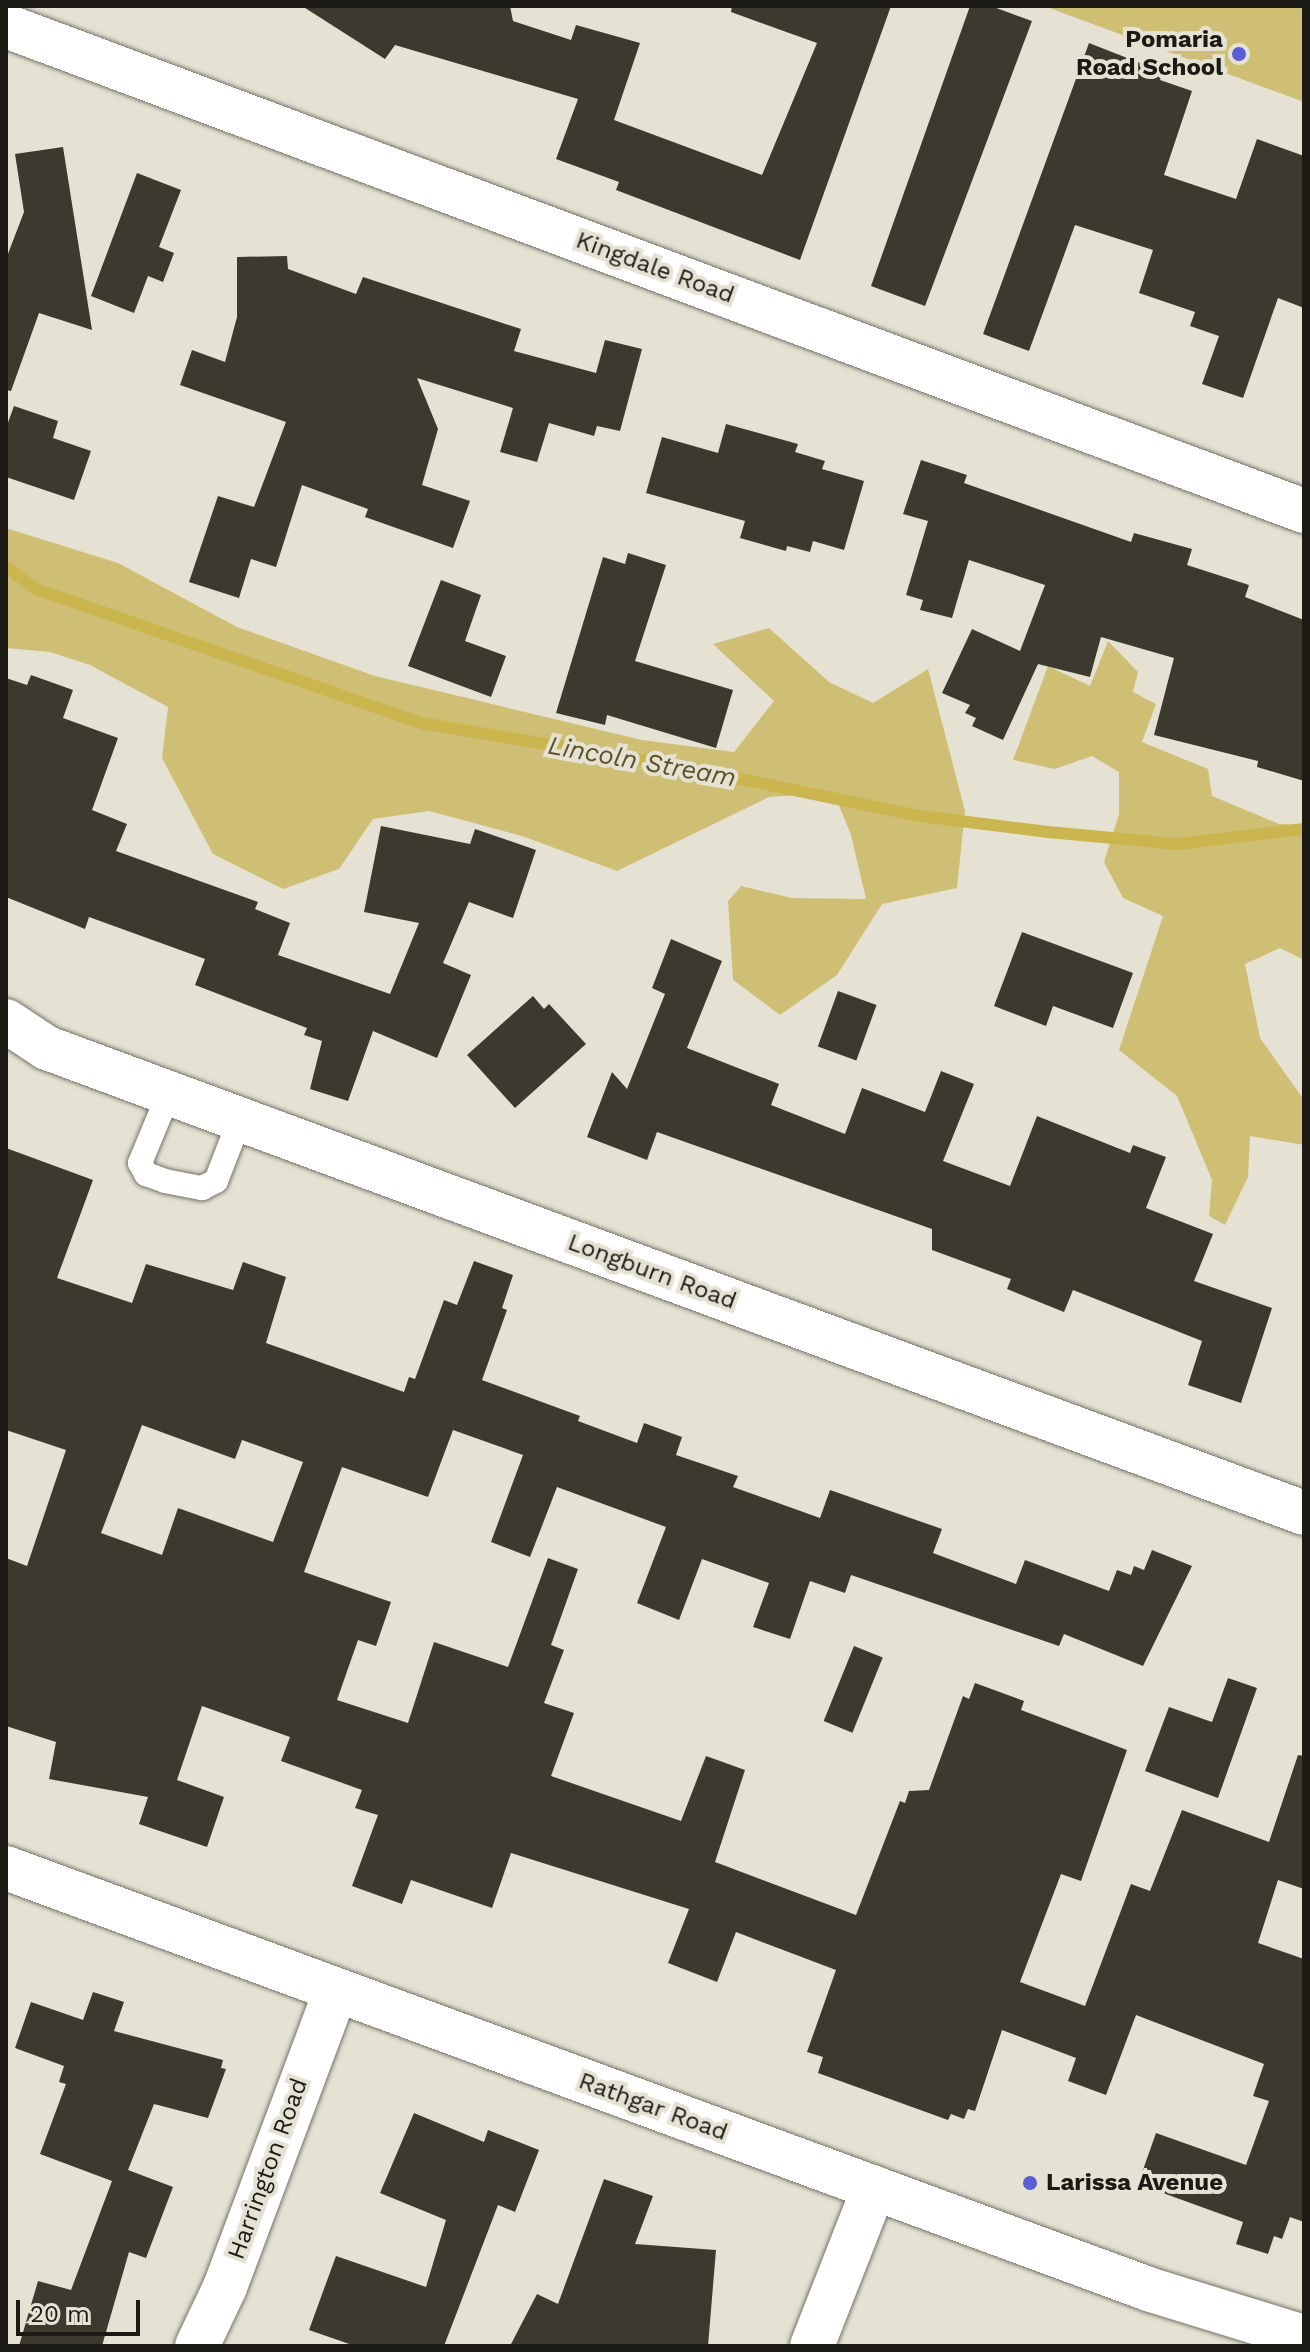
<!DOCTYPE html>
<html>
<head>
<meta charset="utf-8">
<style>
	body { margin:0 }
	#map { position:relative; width:1310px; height:2352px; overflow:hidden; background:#e5e2d4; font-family:"Work Sans",sans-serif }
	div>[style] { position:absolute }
	.green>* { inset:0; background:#cfbf75 }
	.stream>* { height:12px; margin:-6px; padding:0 6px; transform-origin:6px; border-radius:6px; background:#cbb54e }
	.building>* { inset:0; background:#3c3a2f; transform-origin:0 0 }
	.roads { filter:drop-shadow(0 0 2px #757367) drop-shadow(0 0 2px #757367) }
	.lane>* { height:24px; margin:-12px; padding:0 12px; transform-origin:12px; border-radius:12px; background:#fff }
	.street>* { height:44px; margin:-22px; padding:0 22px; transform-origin:22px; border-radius:22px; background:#fff }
	.secondary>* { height:44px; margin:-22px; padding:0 22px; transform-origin:22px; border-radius:22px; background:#fff }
	.dots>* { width:22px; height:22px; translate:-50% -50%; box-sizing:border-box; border:4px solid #e5e2d4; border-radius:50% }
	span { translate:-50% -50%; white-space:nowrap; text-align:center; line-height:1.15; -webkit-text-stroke:8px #e5e2d4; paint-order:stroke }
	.poi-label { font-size:24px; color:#1b1a15; font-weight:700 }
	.right { translate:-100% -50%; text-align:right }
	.left { translate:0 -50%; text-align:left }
	.street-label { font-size:24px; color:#1b1a15 }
	.water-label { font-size:26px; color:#5a5126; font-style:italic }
	.frame { position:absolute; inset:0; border:8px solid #1b1a15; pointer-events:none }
	.scale { position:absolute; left:16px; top:2300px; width:124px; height:36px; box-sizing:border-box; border:4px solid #1b1a15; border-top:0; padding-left:10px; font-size:24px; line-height:28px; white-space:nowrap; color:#1b1a15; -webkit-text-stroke:6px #e5e2d4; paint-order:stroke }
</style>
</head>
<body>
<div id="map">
	<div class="green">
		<div style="clip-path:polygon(1044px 6px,1304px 6px,1304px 102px)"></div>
		<div style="clip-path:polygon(6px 528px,118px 563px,237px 627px,375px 676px,642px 740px,734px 752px,774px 701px,713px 644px,769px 628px,829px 682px,873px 703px,928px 669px,965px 811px,957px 888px,882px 904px,837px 975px,780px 1015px,733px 980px,728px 901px,741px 886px,792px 898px,866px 899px,851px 835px,834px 793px,769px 797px,617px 871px,522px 836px,429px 811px,373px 819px,339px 869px,283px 889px,213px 854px,162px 758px,168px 707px,90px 665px,50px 652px,6px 648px)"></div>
		<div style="clip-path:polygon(1108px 641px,1138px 672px,1133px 692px,1156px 704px,1142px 742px,1208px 769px,1212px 796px,1279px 824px,1304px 825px,1304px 960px,1280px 948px,1245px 964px,1260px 1038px,1304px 1100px,1304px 1145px,1250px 1136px,1248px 1177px,1225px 1225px,1209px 1216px,1212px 1180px,1177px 1096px,1119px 1050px,1163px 916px,1123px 898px,1104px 862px,1119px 814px,1119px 772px,1092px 756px,1055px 769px,1013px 760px,1048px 666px,1090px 686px)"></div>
	</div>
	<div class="stream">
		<div style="left:6px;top:567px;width:37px;rotate:36deg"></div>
		<div style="left:36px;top:589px;width:408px;rotate:19.2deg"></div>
		<div style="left:421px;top:723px;width:266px;rotate:9.5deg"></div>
		<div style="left:683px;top:767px;width:242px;rotate:11.7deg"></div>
		<div style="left:920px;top:816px;width:129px;rotate:7.1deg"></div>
		<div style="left:1048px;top:832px;width:131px;rotate:5.3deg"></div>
		<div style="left:1178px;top:844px;width:127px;rotate:-6.8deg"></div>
	</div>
	<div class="building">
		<div style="clip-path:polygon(302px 6px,510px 6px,513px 21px,571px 40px,576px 25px,640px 43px,614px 120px,762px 175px,817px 43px,731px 12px,732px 6px,891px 6px,800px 260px,616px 190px,619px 182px,556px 159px,578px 99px,395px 45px,385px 59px)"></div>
		<div style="clip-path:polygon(970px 6px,991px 6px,1032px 21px,925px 306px,871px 286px)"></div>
		<div style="clip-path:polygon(1089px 43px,1163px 72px,1160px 80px,1192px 91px,1164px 175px,1236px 199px,1257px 139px,1304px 156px,1304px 308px,1278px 298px,1243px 398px,1202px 384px,1219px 336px,1190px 326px,1195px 312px,1139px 293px,1153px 250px,1075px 225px,1029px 351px,983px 334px)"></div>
		<div style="clip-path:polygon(63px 147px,92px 330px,39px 313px,11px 391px,6px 390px,6px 259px,24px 212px,15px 154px)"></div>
		<div style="clip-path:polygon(137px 173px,181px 190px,159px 247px,174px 253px,163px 282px,148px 276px,134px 313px,91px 296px)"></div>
		<div style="clip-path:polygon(287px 256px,288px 269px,356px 294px,363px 277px,521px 329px,514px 351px,596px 373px,605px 340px,642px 349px,620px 431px,597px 426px,594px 436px,549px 423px,537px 462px,500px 452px,513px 408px,417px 378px,438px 429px,422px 485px,470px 501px,453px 548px,365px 517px,368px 509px,302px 485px,276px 567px,251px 559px,239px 598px,189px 582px,218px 496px,254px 507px,286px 422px,180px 385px,192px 350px,225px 362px,237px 317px,237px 257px)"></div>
		<div style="clip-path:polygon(14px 406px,58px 421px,53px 438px,91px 451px,74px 500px,6px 477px,6px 428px)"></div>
		<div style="clip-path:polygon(726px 424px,798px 444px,795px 452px,825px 461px,822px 469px,864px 481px,844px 550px,813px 541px,810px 552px,787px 546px,786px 551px,740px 538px,745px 521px,646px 493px,662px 437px,718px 453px)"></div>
		<div style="clip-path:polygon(921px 460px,967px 475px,964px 483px,1131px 542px,1134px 533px,1192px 549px,1187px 565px,1249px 585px,1245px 597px,1304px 620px,1304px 781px,1257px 767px,1258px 761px,1154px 735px,1174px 658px,1101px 637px,1090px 677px,1038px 664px,1003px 740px,972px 726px,976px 718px,965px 713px,970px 705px,942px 693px,972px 629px,1020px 651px,1045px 585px,969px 560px,952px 618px,920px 610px,923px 600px,906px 595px,928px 521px,903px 514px)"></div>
		<div style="clip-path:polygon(628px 553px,666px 565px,635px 661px,733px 690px,716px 748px,607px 715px,605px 725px,556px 713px,603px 557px,625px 564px)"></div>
		<div style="clip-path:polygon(441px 580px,481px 595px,465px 641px,506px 656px,491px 697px,408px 666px)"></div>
		<div style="clip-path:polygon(31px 675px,73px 690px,63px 718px,118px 738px,92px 810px,127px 824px,116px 851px,258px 902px,255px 909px,290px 923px,278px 955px,390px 994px,419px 923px,364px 912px,381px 826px,470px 844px,475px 829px,536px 850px,513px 918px,469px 902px,443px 963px,471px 975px,437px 1058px,373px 1031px,348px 1101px,310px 1089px,322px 1041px,304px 1035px,307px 1028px,195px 985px,205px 959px,89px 917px,85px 929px,6px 897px,6px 678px,27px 685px)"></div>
		<div style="clip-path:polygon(1022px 932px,1133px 973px,1113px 1028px,1053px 1006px,1046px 1026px,994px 1006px)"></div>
		<div style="clip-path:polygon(671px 939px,722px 961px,687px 1048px,779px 1084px,771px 1105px,845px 1134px,862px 1088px,925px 1112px,941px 1071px,974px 1084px,943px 1161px,1010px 1186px,1037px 1116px,1130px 1153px,1133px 1145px,1166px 1157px,1146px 1208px,1213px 1234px,1194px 1281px,1272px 1308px,1241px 1403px,1188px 1385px,1202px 1341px,1073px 1290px,1064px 1312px,1007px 1289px,1011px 1279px,932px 1250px,932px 1229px,657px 1132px,647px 1160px,587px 1137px,612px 1072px,627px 1089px,665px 994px,652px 988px)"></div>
		<div style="left:838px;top:991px;width:41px;height:59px;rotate:20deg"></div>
		<div style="clip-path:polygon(533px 996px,544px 1009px,549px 1004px,586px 1044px,515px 1108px,467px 1055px)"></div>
		<div style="clip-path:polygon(evenodd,6px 1148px,93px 1180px,57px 1278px,132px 1303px,146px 1264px,233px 1290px,243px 1262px,286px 1277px,266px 1343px,404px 1392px,409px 1377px,415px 1379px,444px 1300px,457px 1305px,474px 1261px,513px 1275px,502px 1308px,507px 1310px,482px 1380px,580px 1416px,578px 1421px,637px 1443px,644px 1423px,682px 1437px,676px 1455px,738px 1476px,733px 1487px,820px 1518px,830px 1490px,942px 1529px,933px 1553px,1016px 1584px,1025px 1560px,1109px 1591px,1117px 1570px,1131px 1575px,1134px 1566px,1144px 1570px,1152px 1550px,1192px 1566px,1143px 1666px,1064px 1634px,1059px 1646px,851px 1575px,845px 1593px,810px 1581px,790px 1639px,753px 1627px,769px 1583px,702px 1559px,679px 1620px,637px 1603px,666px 1527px,557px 1487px,530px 1557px,491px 1542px,523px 1455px,453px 1430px,428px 1497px,342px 1467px,304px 1572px,391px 1602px,376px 1646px,358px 1640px,337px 1700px,408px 1723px,434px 1642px,508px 1667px,548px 1558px,578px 1569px,551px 1645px,564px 1650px,544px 1703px,574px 1713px,551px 1776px,681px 1821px,706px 1756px,745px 1770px,715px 1862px,856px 1915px,900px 1801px,905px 1803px,909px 1791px,929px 1790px,963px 1696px,969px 1699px,975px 1683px,1024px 1701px,1021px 1710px,1127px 1750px,1081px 1881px,1061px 1874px,1020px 1982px,1085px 2006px,1131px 1884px,1150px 1891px,1182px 1810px,1269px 1842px,1298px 1755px,1304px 1756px,1304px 1889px,1278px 1880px,1258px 1943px,1304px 1959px,1304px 2222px,1290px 2217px,1282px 2239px,1274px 2236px,1268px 2254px,1236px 2244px,1243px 2222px,1138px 2184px,1156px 2133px,1246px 2165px,1269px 2101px,1253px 2096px,1264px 2064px,1136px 2015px,1106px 2095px,1068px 2081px,1076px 2058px,1002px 2030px,975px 2111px,968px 2109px,964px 2119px,951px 2114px,948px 2120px,818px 2073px,823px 2057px,807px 2052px,836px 1970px,736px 1932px,717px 1982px,668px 1963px,689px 1909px,511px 1853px,492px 1908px,411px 1880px,402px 1904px,352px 1886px,378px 1815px,355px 1808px,362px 1790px,281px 1761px,290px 1737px,202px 1706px,177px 1780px,224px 1797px,207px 1847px,139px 1824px,148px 1797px,49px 1779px,56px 1742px,6px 1726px,6px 1558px,27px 1566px,66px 1450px,6px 1430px,6px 1148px,142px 1425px,235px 1459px,242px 1440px,303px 1462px,273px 1542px,178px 1508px,162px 1555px,101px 1533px,142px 1425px)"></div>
		<div style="left:854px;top:1646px;width:31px;height:81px;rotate:22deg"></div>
		<div style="clip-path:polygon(1228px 1678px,1257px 1688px,1218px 1798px,1145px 1771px,1169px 1707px,1212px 1722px)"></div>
		<div style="clip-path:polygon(93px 1992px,124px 2002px,114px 2031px,223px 2060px,221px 2068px,226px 2069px,208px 2118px,154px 2104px,128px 2170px,173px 2187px,146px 2258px,129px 2252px,102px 2346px,19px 2346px,38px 2281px,71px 2290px,112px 2181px,40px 2154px,66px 2084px,59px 2082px,64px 2066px,15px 2048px,31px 2002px,83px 2020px)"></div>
		<div style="clip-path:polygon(414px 2113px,484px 2142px,488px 2130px,539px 2150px,515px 2212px,498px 2205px,444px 2346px,355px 2346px,309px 2330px,336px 2256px,426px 2287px,446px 2220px,380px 2193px)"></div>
		<div style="clip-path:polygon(604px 2179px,653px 2196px,635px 2244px,716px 2250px,708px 2346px,510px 2346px,537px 2294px,558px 2304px)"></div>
	</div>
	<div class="roads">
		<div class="lane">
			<div style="left:169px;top:1093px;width:76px;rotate:112.5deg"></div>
			<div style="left:140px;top:1163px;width:13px;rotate:61deg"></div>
			<div style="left:146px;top:1174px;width:20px;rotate:20deg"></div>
			<div style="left:165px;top:1181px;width:38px;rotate:11deg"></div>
			<div style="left:202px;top:1188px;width:16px;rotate:-27deg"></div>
			<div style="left:216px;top:1181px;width:66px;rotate:-68.8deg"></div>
		</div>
		<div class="street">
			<div style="left:6px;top:26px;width:1386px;rotate:20.49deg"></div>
			<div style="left:6px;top:1021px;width:49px;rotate:33.4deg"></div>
			<div style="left:47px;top:1048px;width:1340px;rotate:20.3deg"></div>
			<div style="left:197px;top:2346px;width:65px;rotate:-64.6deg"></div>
			<div style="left:225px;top:2287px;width:317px;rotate:-69.5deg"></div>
			<div style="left:812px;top:2346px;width:170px;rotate:-68.6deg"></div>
		</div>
		<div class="secondary">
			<div style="left:6px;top:1868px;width:1220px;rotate:20.23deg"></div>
			<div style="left:1151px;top:2290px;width:160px;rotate:17.1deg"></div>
		</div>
	</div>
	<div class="dots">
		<div style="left:1239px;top:54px;background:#5a5dd5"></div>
		<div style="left:1030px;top:2183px;background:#5a5dd5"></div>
	</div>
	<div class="poi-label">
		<span class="right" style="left:1223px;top:54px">Pomaria<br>Road School</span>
		<span class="left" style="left:1046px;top:2183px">Larissa Avenue</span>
	</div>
	<div class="street-label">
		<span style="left:655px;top:268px;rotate:20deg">Kingdale Road</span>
		<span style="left:652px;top:1272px;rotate:20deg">Longburn Road</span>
		<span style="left:653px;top:2107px;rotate:20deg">Rathgar Road</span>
		<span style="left:268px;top:2169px;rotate:-70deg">Harrington Road</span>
	</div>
	<div class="water-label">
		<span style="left:642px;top:762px;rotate:10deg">Lincoln Stream</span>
	</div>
	<div class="frame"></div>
	<div class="scale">20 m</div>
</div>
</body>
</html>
